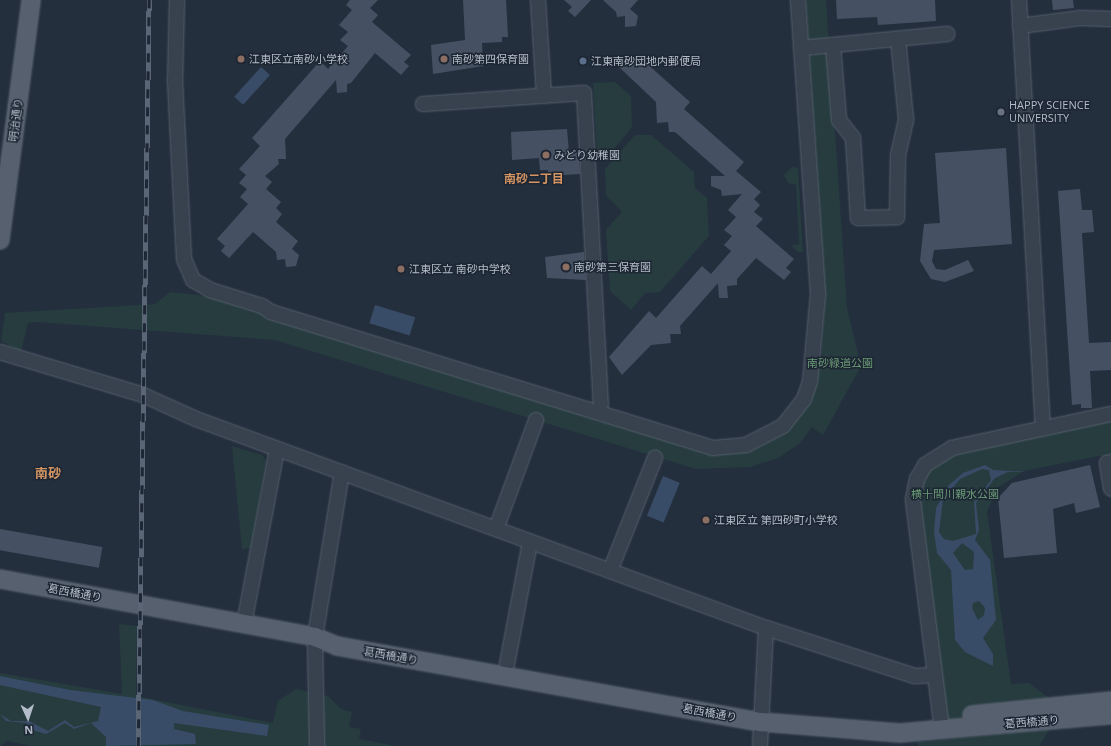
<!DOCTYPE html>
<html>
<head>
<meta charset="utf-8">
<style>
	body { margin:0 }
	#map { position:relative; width:1111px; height:746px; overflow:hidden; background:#242f3e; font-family:"Open Sans","Noto Sans JP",sans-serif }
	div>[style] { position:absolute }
	.green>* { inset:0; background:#263c3f }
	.water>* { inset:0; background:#394c67; transform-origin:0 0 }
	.building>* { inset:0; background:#455162; transform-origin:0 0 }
	.roads { filter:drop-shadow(0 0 1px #565f6c) drop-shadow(0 0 1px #565f6c) }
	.minor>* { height:14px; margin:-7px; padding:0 7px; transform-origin:7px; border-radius:7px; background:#38414e }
	.major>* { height:18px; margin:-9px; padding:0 9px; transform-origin:9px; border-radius:9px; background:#56606e }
	.rail>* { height:4.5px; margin-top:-2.25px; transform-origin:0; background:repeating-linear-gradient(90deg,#1d2633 0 9px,#5a6575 0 18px); box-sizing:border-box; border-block:1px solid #5a6575 }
	.dots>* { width:11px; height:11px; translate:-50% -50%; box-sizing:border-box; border:2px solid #1d2633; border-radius:50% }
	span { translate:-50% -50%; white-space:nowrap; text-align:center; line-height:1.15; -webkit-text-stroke:3px #1d2633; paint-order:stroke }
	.poi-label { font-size:11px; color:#b4bcc9 }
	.left { translate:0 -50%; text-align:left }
	.street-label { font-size:11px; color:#b4bcc9 }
	.park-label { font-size:11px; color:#6b9a76 }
	.neighbourhood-label { font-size:12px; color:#d59563; font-weight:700 }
	.quarter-label { font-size:13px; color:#d59563; font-weight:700 }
	.north { position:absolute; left:8px; top:698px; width:40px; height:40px; -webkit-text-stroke:3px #1d2633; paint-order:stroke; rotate:177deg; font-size:11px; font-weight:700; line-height:16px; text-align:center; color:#b4bcc9 }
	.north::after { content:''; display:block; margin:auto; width:14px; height:18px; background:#b4bcc9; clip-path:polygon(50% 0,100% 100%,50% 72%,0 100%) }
</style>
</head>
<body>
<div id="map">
	<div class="green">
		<div style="clip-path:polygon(806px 0,826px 0,847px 308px,861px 366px,823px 435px,812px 427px,799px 444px,778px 458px,750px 467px,696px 469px,275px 340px,37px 322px,28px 323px,21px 352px,1px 341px,5px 313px,155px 304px,170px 292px,207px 296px,478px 383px,713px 451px,783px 426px,821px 360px,825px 296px)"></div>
		<div style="clip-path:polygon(615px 82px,631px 96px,632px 127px,612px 151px,597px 152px,593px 83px)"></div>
		<div style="clip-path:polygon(635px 135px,651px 135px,694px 172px,695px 188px,707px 198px,709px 236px,660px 292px,645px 293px,631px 310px,610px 291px,606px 230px,622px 212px,606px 195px,605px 169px)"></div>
		<div style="clip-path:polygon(792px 167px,798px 168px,803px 252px,798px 252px,791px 245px,799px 244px,796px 185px,788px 183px,784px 175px)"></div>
		<div style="clip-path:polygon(1111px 418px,1111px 458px,1098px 456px,1024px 471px,997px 488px,987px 512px,1011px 684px,1029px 683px,1049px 698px,926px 737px,944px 711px,917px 491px,929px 467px,954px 452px)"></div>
		<div style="clip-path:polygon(232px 446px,262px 455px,266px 460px,251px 548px,242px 549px)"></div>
		<div style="clip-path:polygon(119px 624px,137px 626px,136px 696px,273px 723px,278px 701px,296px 689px,328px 696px,341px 709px,352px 712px,349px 727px,361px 729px,359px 739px,396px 746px,31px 746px,7px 741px,0 746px,0 673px,122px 694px)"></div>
		<div style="clip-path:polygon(1050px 729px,1039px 746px,919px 746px,917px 742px)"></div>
	</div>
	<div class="water">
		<div style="left:261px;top:67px;width:12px;height:40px;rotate:42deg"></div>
		<div style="left:375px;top:305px;width:42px;height:19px;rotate:17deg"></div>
		<div style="clip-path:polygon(evenodd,985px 465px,993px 470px,1027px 472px,1008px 472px,995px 478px,976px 503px,979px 530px,975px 540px,990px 560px,996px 620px,983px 638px,993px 654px,993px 666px,965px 652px,955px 640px,951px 570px,937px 553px,934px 532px,936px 508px,949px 485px,963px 473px,985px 465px,982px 469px,989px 470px,991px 480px,974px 502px,976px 534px,953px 541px,944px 539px,939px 532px,943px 500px,960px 479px,982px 469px,985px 465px,962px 543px,974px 552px,973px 569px,965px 570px,953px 553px,962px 543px,985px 465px,979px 601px,985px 608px,984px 615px,978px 620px,972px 608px,973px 603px,979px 601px)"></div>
		<div style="left:663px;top:476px;width:18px;height:43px;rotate:22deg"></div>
		<div style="clip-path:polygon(0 676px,70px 690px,153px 700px,183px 711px,269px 725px,267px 736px,174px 723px,174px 729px,195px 734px,196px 744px,106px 746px,106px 737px,91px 723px,74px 729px,65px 723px,46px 734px,35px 731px,26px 723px,6px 721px,0 714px,11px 721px,29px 721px,48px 731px,65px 720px,74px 727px,98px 721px,101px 707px,0 685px)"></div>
	</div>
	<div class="building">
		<div style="clip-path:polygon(350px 0,378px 0,370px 8px,378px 15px,372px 22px,411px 55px,404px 62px,409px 66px,401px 75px,375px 53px,351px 83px,347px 84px,347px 92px,337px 93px,336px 80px,285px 139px,286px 159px,278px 159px,279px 164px,265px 176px,272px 182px,266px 189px,281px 202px,276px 208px,282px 214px,276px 222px,298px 241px,292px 249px,299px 255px,296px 266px,286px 267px,285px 259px,277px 260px,276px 252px,253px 232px,229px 258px,221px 251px,225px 246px,217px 239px,248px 204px,240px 197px,247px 189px,239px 183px,246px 175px,239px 169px,260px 146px,252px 138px,320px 61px,328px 69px,348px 46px,340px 40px,348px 32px,339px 25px,352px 10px,346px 5px)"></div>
		<div style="clip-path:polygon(463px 0,506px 0,508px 37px,502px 37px,502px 42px,482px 43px,483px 66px,433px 74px,431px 45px,465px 40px)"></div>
		<div style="clip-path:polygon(564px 0,591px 0,575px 17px,568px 11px,572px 7px)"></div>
		<div style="clip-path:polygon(603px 0,638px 0,630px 9px,638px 16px,636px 26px,625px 27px,625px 16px,617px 17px,616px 12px)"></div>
		<div style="clip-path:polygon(836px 0,935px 0,936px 21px,878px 25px,877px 17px,837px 19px)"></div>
		<div style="clip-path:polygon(1052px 0,1073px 0,1074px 8px,1053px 10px)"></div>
		<div style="clip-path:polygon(637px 55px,690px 102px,684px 109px,744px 162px,736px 171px,761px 192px,754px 199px,760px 205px,754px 212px,763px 219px,756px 226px,794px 259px,786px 268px,791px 272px,784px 280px,756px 258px,737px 279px,737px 285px,727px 286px,728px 298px,719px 298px,718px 283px,680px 326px,681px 334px,670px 334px,671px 343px,651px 345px,622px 375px,609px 357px,649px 311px,656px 318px,702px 266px,711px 274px,731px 251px,724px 245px,732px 236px,724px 230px,736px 217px,728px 210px,742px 194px,722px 196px,721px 190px,711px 186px,711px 176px,725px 176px,675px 132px,669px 132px,668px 122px,657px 123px,656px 102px,619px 67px)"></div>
		<div style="clip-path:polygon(567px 129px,569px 152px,579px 151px,580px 174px,548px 176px,548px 170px,540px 170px,539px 158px,512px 160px,511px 132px)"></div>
		<div style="clip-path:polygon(1006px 148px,1012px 244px,934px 250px,932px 261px,936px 269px,945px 270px,968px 260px,974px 271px,945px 282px,931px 279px,920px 261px,924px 224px,940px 223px,935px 153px)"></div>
		<div style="clip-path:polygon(1080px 189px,1082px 210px,1092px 210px,1094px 232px,1082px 233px,1089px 343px,1111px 342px,1111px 370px,1090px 371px,1092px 408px,1081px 408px,1081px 404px,1072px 405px,1058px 191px)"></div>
		<div style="clip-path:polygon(584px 252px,586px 280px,547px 278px,545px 257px)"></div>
		<div style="clip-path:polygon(1090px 465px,1100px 507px,1076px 513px,1074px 503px,1053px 509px,1057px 553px,1004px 558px,998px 498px,1012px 483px)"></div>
		<div style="left:0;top:529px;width:104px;height:21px;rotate:10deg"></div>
	</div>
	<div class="roads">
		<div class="minor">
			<div style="left:177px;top:0;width:81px;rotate:91.4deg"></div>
			<div style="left:175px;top:81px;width:178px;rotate:87.1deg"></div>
			<div style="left:184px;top:259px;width:23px;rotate:67deg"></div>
			<div style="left:193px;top:280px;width:20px;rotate:30deg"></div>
			<div style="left:210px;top:290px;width:54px;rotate:17.1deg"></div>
			<div style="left:262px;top:306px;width:11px;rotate:34deg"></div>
			<div style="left:271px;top:312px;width:462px;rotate:17.1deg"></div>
			<div style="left:713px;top:448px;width:33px;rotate:-5deg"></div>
			<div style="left:746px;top:445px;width:42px;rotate:-27.2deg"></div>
			<div style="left:783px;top:426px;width:34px;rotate:-52deg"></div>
			<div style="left:804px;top:399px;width:18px;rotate:-71deg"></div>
			<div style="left:810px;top:382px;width:88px;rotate:-84.8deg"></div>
			<div style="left:818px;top:294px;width:295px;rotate:-93.9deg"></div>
			<div style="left:538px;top:0;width:96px;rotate:86.4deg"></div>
			<div style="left:1019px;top:0;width:429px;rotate:86.8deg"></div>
			<div style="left:1020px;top:26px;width:62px;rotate:-7.5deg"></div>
			<div style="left:1081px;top:18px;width:30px;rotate:2deg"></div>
			<div style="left:833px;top:45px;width:75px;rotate:85.4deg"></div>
			<div style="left:839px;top:120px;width:23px;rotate:52deg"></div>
			<div style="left:853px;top:138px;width:80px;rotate:86.4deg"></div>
			<div style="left:858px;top:218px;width:39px;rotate:-1deg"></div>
			<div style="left:897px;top:217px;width:62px;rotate:-89.1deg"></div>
			<div style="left:898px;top:155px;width:37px;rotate:-77deg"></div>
			<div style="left:906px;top:119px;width:80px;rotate:-95.7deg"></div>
			<div style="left:801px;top:48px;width:147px;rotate:-5.5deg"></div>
			<div style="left:423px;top:104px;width:161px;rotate:-3.9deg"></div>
			<div style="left:584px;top:93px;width:312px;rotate:86.9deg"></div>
			<div style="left:0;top:352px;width:149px;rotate:16.7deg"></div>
			<div style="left:143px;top:395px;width:58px;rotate:24.4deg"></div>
			<div style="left:196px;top:419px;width:607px;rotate:20.14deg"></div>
			<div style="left:766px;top:628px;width:157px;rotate:17.9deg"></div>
			<div style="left:915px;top:676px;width:20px;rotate:-3deg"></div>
			<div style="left:1111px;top:462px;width:4px;rotate:166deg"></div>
			<div style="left:1107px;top:463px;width:26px;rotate:81deg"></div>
			<div style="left:496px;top:529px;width:116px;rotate:-69.8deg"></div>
			<div style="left:610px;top:571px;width:122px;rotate:-68.3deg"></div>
			<div style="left:244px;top:624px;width:178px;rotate:-79.3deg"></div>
			<div style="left:507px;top:664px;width:124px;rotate:-79.3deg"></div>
			<div style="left:942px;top:730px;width:233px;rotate:-97.2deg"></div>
			<div style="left:913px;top:499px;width:20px;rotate:-79deg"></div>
			<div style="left:917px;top:479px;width:16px;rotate:-60deg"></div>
			<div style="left:925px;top:465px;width:32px;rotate:-32deg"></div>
			<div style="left:952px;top:448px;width:163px;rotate:-12.1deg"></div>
			<div style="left:317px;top:746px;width:109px;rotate:-91.1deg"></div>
			<div style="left:315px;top:637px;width:167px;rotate:-80.7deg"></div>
			<div style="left:760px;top:746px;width:118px;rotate:-87.1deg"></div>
		</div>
		<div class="major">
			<div style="left:0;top:240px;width:242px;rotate:-82.6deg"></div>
			<div style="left:0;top:579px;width:320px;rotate:10.4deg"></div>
			<div style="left:315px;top:637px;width:24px;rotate:22deg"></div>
			<div style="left:337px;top:646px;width:431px;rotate:10.2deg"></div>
			<div style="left:761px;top:722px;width:139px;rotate:4.5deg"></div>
			<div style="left:900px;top:733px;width:212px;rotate:-4.9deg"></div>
			<div style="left:972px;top:715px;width:140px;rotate:-5.8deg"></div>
		</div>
	</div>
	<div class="rail">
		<div style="left:138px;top:746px;width:746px;rotate:-89.16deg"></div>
	</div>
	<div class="dots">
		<div style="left:241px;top:59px;background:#8d6e63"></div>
		<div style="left:444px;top:59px;background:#8d6e63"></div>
		<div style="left:583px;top:61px;background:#5c6f8a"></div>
		<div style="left:1001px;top:112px;background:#6b7280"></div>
		<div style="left:546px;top:155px;background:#8d6e63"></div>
		<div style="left:566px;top:267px;background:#8d6e63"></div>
		<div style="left:401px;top:269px;background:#8d6e63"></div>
		<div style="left:706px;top:520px;background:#8d6e63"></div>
	</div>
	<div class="poi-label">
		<span class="left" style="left:249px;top:59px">江東区立南砂小学校</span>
		<span class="left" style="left:452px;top:59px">南砂第四保育園</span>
		<span class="left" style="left:591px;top:61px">江東南砂団地内郵便局</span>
		<span class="left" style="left:1009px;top:112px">HAPPY SCIENCE<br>UNIVERSITY</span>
		<span class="left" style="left:554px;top:155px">みどり幼稚園</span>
		<span class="left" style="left:574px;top:267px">南砂第三保育園</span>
		<span class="left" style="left:409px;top:269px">江東区立 南砂中学校</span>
		<span class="left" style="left:714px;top:520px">江東区立 第四砂町小学校</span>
	</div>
	<div class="street-label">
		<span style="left:16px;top:120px;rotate:-83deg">明治通り</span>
		<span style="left:75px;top:593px;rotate:10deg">葛西橋通り</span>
		<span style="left:391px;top:656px;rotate:10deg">葛西橋通り</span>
		<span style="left:710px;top:713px;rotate:10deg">葛西橋通り</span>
		<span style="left:1032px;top:722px;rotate:-5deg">葛西橋通り</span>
	</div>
	<div class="park-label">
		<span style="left:840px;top:363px">南砂緑道公園</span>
		<span style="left:955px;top:494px">横十間川親水公園</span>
	</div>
	<div class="neighbourhood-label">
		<span style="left:534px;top:179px">南砂二丁目</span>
	</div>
	<div class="quarter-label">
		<span style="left:48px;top:473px">南砂</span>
	</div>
	<div class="north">N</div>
</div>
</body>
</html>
